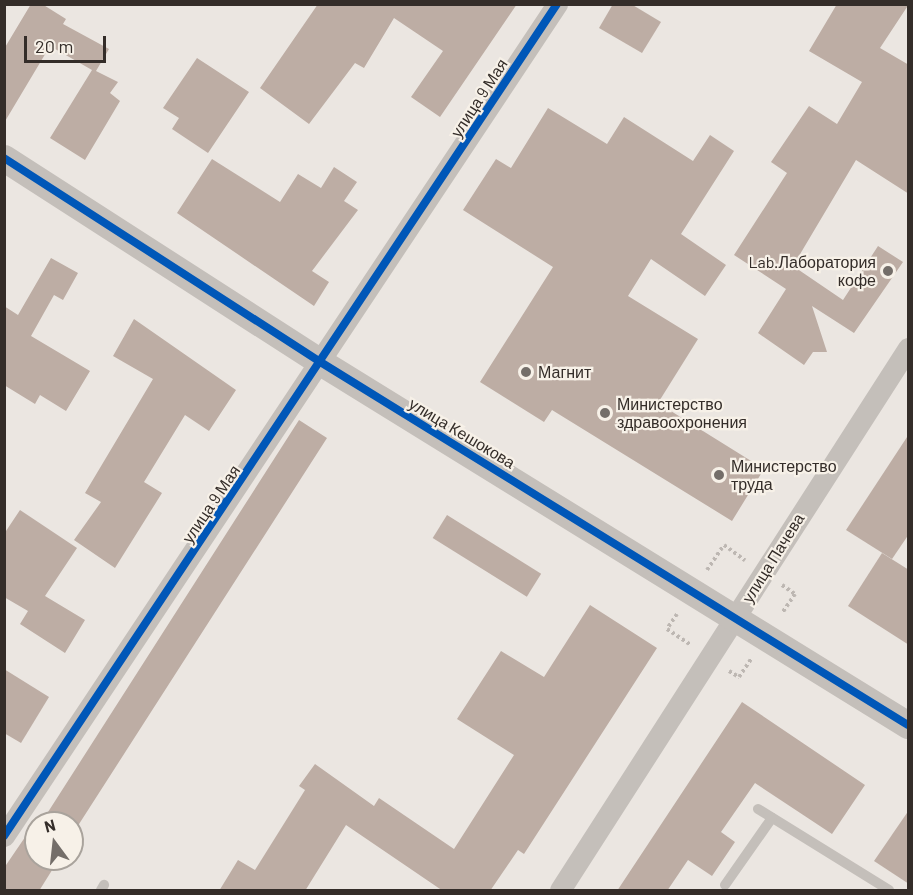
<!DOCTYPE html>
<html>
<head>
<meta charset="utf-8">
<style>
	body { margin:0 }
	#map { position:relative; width:913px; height:895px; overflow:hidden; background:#ebe6e1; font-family:Barlow,sans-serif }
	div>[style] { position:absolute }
	.building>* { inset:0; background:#bdada4; transform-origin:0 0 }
	.path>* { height:4px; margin-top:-2px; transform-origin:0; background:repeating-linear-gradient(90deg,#bdb7b2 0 3px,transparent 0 6px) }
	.service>* { height:10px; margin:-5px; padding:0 5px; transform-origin:5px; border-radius:5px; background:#c4bfba }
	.minor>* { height:21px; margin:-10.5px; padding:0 10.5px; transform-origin:10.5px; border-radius:10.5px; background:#c4bfba }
	.tertiary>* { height:27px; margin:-13.5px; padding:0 13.5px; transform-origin:13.5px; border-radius:13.5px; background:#c4bfba }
	.cycleway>* { height:8px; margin:-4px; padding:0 4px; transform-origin:4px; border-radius:4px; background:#0057b8 }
	.dots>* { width:16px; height:16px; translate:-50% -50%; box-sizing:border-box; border:3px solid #f7f1e8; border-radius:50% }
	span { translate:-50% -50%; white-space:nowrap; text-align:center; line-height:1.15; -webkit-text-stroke:4.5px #f7f1e8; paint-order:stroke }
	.street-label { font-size:16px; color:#342d29 }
	.poi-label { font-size:16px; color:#342d29 }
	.right { translate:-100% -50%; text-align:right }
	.left { translate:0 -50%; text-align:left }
	.frame { position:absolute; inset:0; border:6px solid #342d29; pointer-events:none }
	.north { position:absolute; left:24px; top:811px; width:60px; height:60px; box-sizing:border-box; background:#f7f1e8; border:2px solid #a9a39c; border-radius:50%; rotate:345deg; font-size:16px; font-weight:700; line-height:24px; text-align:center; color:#342d29 }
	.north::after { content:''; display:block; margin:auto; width:21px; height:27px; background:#746e69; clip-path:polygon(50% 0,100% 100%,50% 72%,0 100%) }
	.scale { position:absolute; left:24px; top:36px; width:82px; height:27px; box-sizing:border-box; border:3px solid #342d29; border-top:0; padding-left:8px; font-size:18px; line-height:21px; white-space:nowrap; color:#342d29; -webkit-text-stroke:4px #f7f1e8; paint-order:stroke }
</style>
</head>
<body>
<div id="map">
	<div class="building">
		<div style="clip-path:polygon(31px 4px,42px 4px,66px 19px,63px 24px,109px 49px,96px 71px,118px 82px,110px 93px,120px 101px,85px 160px,50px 138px,92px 70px,50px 46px,4px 123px,4px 49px)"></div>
		<div style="clip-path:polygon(318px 4px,517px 4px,440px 117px,411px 97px,443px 51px,394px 18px,364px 68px,355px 63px,309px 124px,260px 88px)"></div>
		<div style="clip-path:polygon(613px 4px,631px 4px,661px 22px,642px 53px,599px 28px)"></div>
		<div style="clip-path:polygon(837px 4px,909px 4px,880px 48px,909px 65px,909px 194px,856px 160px,793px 266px,843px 300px,878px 246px,903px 262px,854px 333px,812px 306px,827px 352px,813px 352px,804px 365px,758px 333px,786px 289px,734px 255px,787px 173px,771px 162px,809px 106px,837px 124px,862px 82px,809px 51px)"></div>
		<div style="clip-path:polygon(197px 58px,249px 92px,208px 153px,172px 129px,179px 118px,163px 108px)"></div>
		<div style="clip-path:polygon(548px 108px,607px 144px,624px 117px,693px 161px,710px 135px,734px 151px,681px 234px,726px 265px,705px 296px,651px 259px,628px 296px,698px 339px,658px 403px,764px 469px,732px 521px,552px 410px,544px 422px,480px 382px,553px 267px,463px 210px,496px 159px,511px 168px)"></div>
		<div style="clip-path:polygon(212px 159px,280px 202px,298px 174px,321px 188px,334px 167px,357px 182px,344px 201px,358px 210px,312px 271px,329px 282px,314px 306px,177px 213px)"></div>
		<div style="clip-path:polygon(51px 258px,78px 273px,63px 300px,54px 295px,31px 336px,90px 371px,66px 411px,40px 395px,35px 404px,4px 385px,4px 306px,18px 315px)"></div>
		<div style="clip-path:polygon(134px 319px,236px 390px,209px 431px,185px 415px,144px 482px,162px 493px,115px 568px,74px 540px,101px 502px,85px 493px,153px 379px,113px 356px)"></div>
		<div style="clip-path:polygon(299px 420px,327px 438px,72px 835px,72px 823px,41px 823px)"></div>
		<div style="clip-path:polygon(909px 434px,909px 534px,892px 559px,846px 530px)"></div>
		<div style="clip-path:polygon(20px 510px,77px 548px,45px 596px,85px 620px,65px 653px,20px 624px,28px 611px,4px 597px,4px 534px)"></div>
		<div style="left:447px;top:515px;width:111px;height:27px;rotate:32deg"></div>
		<div style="clip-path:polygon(882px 553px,909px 570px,909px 645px,848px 606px)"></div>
		<div style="clip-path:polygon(590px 605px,657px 648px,524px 854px,518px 850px,490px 891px,443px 891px,346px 825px,305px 891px,219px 891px,238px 860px,255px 870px,305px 790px,299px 786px,315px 764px,374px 806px,379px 798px,454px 849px,514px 755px,457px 719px,501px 651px,544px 677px)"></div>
		<div style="clip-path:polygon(4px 669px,49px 697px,21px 743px,4px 733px)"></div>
		<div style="clip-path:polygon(742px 702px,865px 785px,832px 834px,755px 783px,721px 832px,735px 842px,712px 876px,688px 860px,667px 891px,617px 891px)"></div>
		<div style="clip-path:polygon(909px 810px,909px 884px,874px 861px)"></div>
		<div style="clip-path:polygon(34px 824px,36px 859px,59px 859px,39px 891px,4px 891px,4px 868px)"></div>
	</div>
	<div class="path">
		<div style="left:707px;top:570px;width:30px;rotate:-56deg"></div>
		<div style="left:724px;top:545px;width:26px;rotate:36deg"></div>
		<div style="left:782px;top:585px;width:16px;rotate:35deg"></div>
		<div style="left:795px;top:594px;width:22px;rotate:124deg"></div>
		<div style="left:677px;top:614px;width:18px;rotate:124deg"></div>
		<div style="left:667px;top:629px;width:29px;rotate:34deg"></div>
		<div style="left:729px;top:671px;width:12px;rotate:31deg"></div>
		<div style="left:739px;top:677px;width:23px;rotate:-56deg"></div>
	</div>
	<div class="service">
		<div style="left:758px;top:809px;width:154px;rotate:31.7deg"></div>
		<div style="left:725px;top:885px;width:82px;rotate:-55deg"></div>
		<div style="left:101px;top:890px;width:6px;rotate:-59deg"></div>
	</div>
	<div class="minor">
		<div style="left:4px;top:836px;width:999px;rotate:-56.39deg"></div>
		<div style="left:560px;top:890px;width:644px;rotate:-57.3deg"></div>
	</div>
	<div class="tertiary">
		<div style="left:4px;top:158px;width:378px;rotate:32.8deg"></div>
		<div style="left:322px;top:363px;width:689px;rotate:31.71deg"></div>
	</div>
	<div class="cycleway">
		<div style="left:4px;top:158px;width:378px;rotate:32.8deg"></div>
		<div style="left:322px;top:363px;width:689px;rotate:31.71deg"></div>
		<div style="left:4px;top:836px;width:999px;rotate:-56.39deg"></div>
	</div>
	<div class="dots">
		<div style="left:888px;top:271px;background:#746e69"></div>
		<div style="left:526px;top:372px;background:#746e69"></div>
		<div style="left:605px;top:413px;background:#746e69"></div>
		<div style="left:719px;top:475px;background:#746e69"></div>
	</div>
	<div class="street-label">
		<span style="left:479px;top:98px;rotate:-57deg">улица 9 Мая</span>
		<span style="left:462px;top:433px;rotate:31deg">улица Кешокова</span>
		<span style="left:211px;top:504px;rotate:-56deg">улица 9 Мая</span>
		<span style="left:773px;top:558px;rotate:-58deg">улица Пачева</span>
	</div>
	<div class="poi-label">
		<span class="right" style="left:876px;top:271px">Lab.Лаборатория<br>кофе</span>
		<span class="left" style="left:538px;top:372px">Магнит</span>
		<span class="left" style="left:617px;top:413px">Министерство<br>здравоохронения</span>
		<span class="left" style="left:731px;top:475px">Министерство<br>труда</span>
	</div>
	<div class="frame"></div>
	<div class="north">N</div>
	<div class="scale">20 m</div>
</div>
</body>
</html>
